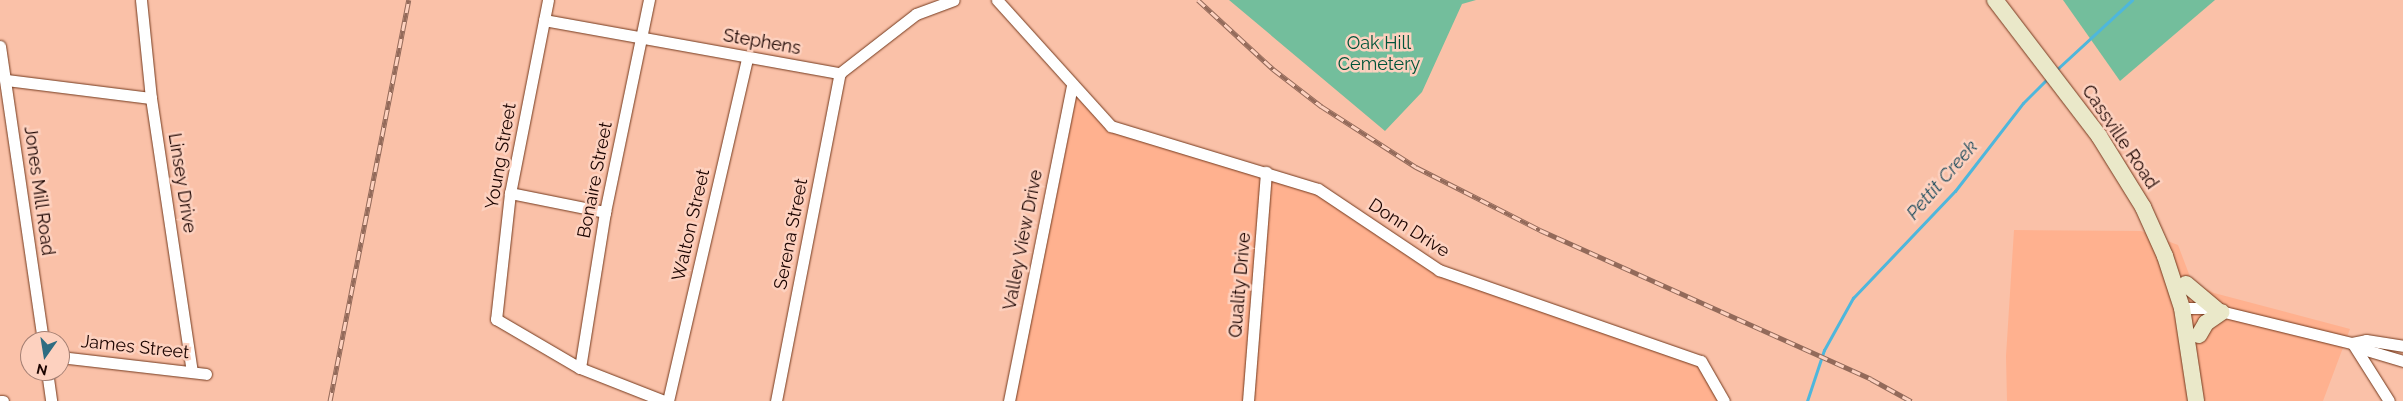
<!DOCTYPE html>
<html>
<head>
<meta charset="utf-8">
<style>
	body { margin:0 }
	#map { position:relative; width:2403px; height:401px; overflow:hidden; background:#fac1a8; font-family:Raleway,sans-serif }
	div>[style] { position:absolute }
	.built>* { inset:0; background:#ffb18f }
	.green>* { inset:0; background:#73be9c }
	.stream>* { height:3px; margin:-1.5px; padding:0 1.5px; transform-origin:1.5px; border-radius:1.5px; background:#4eb7dc }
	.roads { filter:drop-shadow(0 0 1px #74391d) drop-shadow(0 0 1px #74391d) }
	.minor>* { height:11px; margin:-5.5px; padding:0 5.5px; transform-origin:5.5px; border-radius:5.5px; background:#fff }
	.secondary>* { height:16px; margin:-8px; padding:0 8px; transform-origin:8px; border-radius:8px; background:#eae8c9 }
	.rail>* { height:5px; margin-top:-2.5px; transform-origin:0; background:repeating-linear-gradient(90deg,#fdd1bf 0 9px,#936a5a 0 18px); box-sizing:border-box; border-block:1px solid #936a5a }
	span { translate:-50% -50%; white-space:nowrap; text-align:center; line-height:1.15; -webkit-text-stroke:5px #fdd1bf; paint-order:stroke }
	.street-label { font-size:18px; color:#1b0400 }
	.park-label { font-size:18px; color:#005339 }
	.water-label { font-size:19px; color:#245060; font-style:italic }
	.north { position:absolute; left:20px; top:331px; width:50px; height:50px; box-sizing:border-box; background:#fdd1bf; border:1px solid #a37f73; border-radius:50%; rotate:193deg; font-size:14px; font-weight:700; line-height:20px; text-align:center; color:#1b0400 }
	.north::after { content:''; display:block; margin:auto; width:18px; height:22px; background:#2e6d82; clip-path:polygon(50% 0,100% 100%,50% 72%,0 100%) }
</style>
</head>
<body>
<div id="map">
	<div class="built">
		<div style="clip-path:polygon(1076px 90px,1107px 122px,1318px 189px,1439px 270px,1701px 361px,1724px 401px,1015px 401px)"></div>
		<div style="clip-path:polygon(2014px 230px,2141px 231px,2178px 245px,2192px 282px,2214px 293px,2350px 329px,2323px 401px,2007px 401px,2006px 356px)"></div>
	</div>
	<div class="green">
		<div style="clip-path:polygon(1229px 0,1476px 0,1462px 4px,1422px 92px,1385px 131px)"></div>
		<div style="clip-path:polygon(2063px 0,2215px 0,2120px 81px)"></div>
	</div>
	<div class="stream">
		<div style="left:2055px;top:71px;width:105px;rotate:-42.7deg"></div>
		<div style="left:1807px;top:401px;width:54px;rotate:-71.6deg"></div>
		<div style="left:1824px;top:350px;width:60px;rotate:-60.9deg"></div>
		<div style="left:1853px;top:298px;width:148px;rotate:-46.4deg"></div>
		<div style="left:1955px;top:191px;width:111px;rotate:-52.3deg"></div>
		<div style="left:2023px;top:103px;width:37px;rotate:-45deg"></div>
	</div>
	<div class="roads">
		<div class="minor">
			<div style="left:141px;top:0;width:99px;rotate:84.2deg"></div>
			<div style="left:151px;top:98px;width:276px;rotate:81.5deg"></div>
			<div style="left:548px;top:0;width:197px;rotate:101.1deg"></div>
			<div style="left:510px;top:193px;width:127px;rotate:96.3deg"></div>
			<div style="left:496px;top:319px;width:97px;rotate:30.3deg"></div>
			<div style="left:580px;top:368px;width:90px;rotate:21.4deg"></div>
			<div style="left:997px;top:0;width:170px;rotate:47.9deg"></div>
			<div style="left:1111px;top:126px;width:216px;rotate:16.9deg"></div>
			<div style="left:1318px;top:189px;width:146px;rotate:33.8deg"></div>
			<div style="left:1439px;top:270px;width:277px;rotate:19.2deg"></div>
			<div style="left:1701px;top:361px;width:46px;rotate:60.1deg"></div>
			<div style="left:544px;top:20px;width:301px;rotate:10.2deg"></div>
			<div style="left:840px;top:73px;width:96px;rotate:-37.8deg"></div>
			<div style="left:916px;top:14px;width:40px;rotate:-20.2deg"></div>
			<div style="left:0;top:46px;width:298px;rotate:81.7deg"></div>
			<div style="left:6px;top:80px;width:146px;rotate:7.1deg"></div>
			<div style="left:510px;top:193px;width:97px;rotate:11.3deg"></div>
			<div style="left:2182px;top:308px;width:26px"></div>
			<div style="left:2208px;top:308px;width:148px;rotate:13.7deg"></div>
			<div style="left:2352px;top:343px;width:13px;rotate:29deg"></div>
			<div style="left:2363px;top:349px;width:42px;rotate:16.7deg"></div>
			<div style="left:2352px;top:343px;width:14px;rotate:-12deg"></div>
			<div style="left:2366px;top:340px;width:37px;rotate:9deg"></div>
			<div style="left:2353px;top:344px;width:67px;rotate:57.7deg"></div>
			<div style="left:60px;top:357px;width:147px;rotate:6.6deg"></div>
			<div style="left:580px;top:368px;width:158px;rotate:-80.9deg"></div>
			<div style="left:605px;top:212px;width:217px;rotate:-78.3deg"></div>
			<div style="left:47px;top:371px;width:30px;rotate:82deg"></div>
			<div style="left:0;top:401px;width:3px"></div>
			<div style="left:668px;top:401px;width:352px;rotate:-77deg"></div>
			<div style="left:776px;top:401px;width:334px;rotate:-79deg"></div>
			<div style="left:1009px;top:401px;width:322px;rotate:-78.7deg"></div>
			<div style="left:1248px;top:401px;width:230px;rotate:-85.5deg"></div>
		</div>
		<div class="secondary">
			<div style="left:1995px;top:0;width:171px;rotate:52.6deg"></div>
			<div style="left:2099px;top:136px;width:84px;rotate:58.2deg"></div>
			<div style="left:2143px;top:207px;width:54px;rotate:65.8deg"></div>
			<div style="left:2165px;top:256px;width:55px;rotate:71.9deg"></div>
			<div style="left:2182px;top:308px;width:94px;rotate:81.4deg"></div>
			<div style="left:2186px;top:284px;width:40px;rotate:40deg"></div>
			<div style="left:2199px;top:335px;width:14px;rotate:-60deg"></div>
			<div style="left:2206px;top:323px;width:19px;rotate:-35deg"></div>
		</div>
	</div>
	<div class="rail">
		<div style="left:1198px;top:0;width:102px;rotate:42.6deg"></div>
		<div style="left:1273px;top:69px;width:61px;rotate:37.6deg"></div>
		<div style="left:1321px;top:106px;width:113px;rotate:32.7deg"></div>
		<div style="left:1416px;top:167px;width:139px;rotate:26.9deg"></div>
		<div style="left:1540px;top:230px;width:363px;rotate:24.2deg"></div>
		<div style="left:1871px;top:379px;width:46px;rotate:28.8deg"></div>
		<div style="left:330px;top:401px;width:409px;rotate:-78.9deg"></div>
	</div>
	<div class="street-label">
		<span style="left:762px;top:42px;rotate:10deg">Stephens</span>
		<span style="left:2120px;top:137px;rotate:56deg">Cassville Road</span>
		<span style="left:501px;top:156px;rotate:-80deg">Young Street</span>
		<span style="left:595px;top:180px;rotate:-79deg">Bonaire Street</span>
		<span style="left:182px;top:183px;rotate:81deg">Linsey Drive</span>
		<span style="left:39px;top:191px;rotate:82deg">Jones Mill Road</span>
		<span style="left:691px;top:225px;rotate:-77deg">Walton Street</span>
		<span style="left:1409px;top:228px;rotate:33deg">Donn Drive</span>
		<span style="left:791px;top:234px;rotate:-79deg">Serena Street</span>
		<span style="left:1023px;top:240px;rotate:-79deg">Valley View Drive</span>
		<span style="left:1240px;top:285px;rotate:-85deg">Quality Drive</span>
		<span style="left:135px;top:347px;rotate:6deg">James Street</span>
	</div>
	<div class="park-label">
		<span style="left:1379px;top:54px">Oak Hill<br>Cemetery</span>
	</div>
	<div class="water-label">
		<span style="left:1942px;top:180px;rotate:-49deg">Pettit Creek</span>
	</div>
	<div class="north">N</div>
</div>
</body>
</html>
